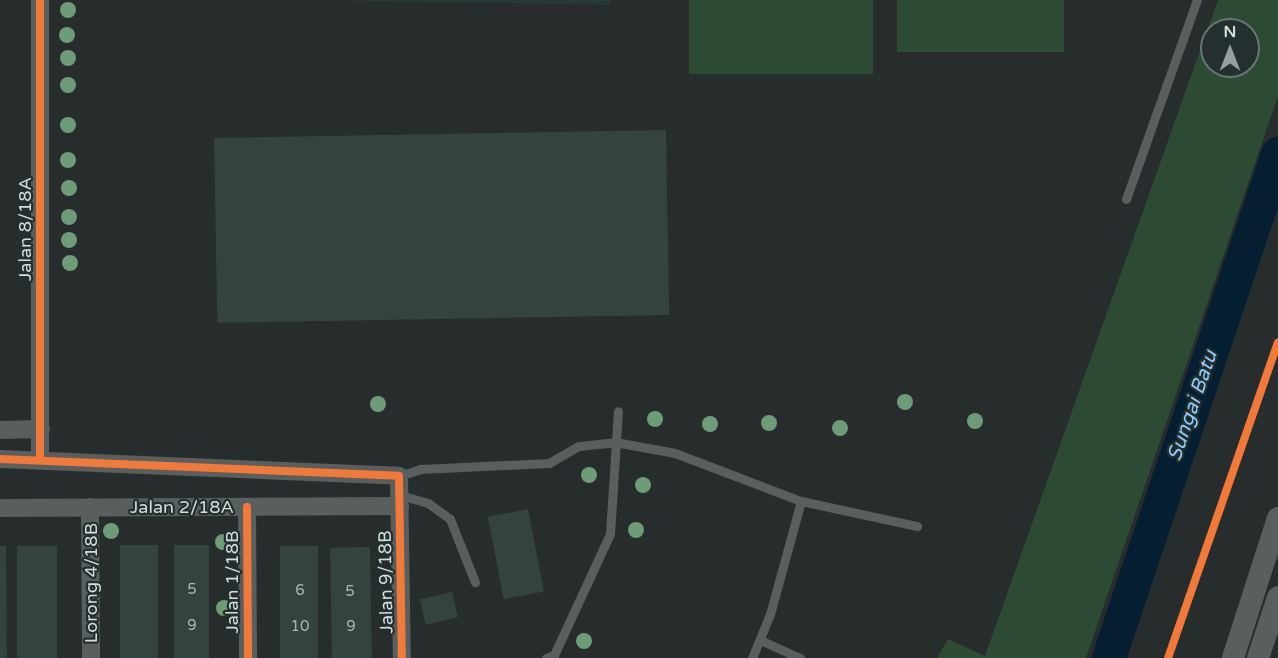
<!DOCTYPE html>
<html>
<head>
<meta charset="utf-8">
<style>
	body { margin:0 }
	#map { position:relative; width:1278px; height:658px; overflow:hidden; background:#272c2c; font-family:"Varela Round",sans-serif }
	div>[style] { position:absolute }
	.built>* { inset:0; background:#263838 }
	.green>* { inset:0; background:#2d4b34; transform-origin:0 0 }
	.river>* { height:34px; margin:-17px; padding:0 17px; transform-origin:17px; border-radius:17px; background:#061e31 }
	.building>* { inset:0; background:#354340; transform-origin:0 0 }
	.service>* { height:9px; margin:-4.5px; padding:0 4.5px; transform-origin:4.5px; border-radius:4.5px; background:#595e5e }
	.minor>* { height:18px; margin:-9px; padding:0 9px; transform-origin:9px; border-radius:9px; background:#595e5e }
	.tertiary>* { height:22px; margin:-11px; padding:0 11px; transform-origin:11px; border-radius:11px; background:#595e5e }
	.cycleway>* { height:8px; margin:-4px; padding:0 4px; transform-origin:4px; border-radius:4px; background:#f17a3a }
	.trees>* { width:16px; height:16px; margin:-8px; border-radius:50%; background:#6e9b78 }
	span { translate:-50% -50%; white-space:nowrap; text-align:center; line-height:1.15; -webkit-text-stroke:4.5px #242f2f; paint-order:stroke }
	.number-label { font-size:15px; color:#acb5b4 }
	.number-label span { -webkit-text-stroke-width:0 }
	.street-label { font-size:18px; color:#d4dbdb }
	.water-label { font-size:20px; color:#91cbfd; font-style:italic }
	.north { position:absolute; left:1200px; top:18px; width:60px; height:60px; box-sizing:border-box; background:#242f2f; border:2px solid #6a7474; border-radius:50%; rotate:0deg; font-size:16px; font-weight:700; line-height:24px; text-align:center; color:#d4dbdb }
	.north::after { content:''; display:block; margin:auto; width:21px; height:27px; background:#979e9e; clip-path:polygon(50% 0,100% 100%,50% 72%,0 100%) }
</style>
</head>
<body>
<div id="map">
	<div class="built">
		<div style="clip-path:polygon(310px 0,611px 0,610px 5px)"></div>
	</div>
	<div class="green">
		<div style="left:689px;top:0;width:184px;height:74px"></div>
		<div style="left:897px;top:0;width:167px;height:52px"></div>
		<div style="clip-path:polygon(evenodd,1218px 0,1278px 0,1278px 96px,1086px 658px,937px 658px,948px 639px,985px 656px,1218px 0,1212px 30px,1248px 30px,1248px 66px,1212px 66px,1212px 30px)"></div>
	</div>
	<div class="river">
		<div style="left:1109px;top:658px;width:532px;rotate:-71.46deg"></div>
	</div>
	<div class="building">
		<div style="left:666px;top:130px;width:185px;height:452px;rotate:89deg"></div>
		<div style="left:528px;top:509px;width:84px;height:41px;rotate:79deg"></div>
		<div style="left:120px;top:545px;width:38px;height:113px"></div>
		<div style="left:174px;top:545px;width:35px;height:113px"></div>
		<div style="clip-path:polygon(0 546px,6px 546px,7px 658px,0 658px)"></div>
		<div style="left:17px;top:546px;width:40px;height:112px"></div>
		<div style="left:280px;top:546px;width:38px;height:112px"></div>
		<div style="left:370px;top:547px;width:111px;height:40px;rotate:89deg"></div>
		<div style="left:452px;top:592px;width:26px;height:33px;rotate:77deg"></div>
	</div>
	<div class="service">
		<div style="left:1126px;top:199px;width:211px;rotate:-70.4deg"></div>
		<div style="left:399px;top:476px;width:23px;rotate:-18deg"></div>
		<div style="left:421px;top:469px;width:128px;rotate:-2.7deg"></div>
		<div style="left:549px;top:463px;width:34px;rotate:-30deg"></div>
		<div style="left:579px;top:446px;width:36px;rotate:-6deg"></div>
		<div style="left:615px;top:442px;width:61px;rotate:10.4deg"></div>
		<div style="left:675px;top:453px;width:135px;rotate:20.9deg"></div>
		<div style="left:801px;top:501px;width:117px;rotate:105.3deg"></div>
		<div style="left:770px;top:614px;width:48px;rotate:112.2deg"></div>
		<div style="left:400px;top:495px;width:29px;rotate:16deg"></div>
		<div style="left:428px;top:503px;width:27px;rotate:36deg"></div>
		<div style="left:450px;top:519px;width:68px;rotate:68.4deg"></div>
		<div style="left:801px;top:501px;width:119px;rotate:12.2deg"></div>
		<div style="left:760px;top:640px;width:44px;rotate:24.2deg"></div>
		<div style="left:546px;top:658px;width:9px;rotate:-21deg"></div>
		<div style="left:554px;top:655px;width:133px;rotate:-65.2deg"></div>
		<div style="left:610px;top:534px;width:123px;rotate:-86.3deg"></div>
	</div>
	<div class="minor">
		<div style="left:40px;top:0;width:458px;rotate:90deg"></div>
		<div style="left:0;top:430px;width:41px;rotate:-1.4deg"></div>
		<div style="left:0;top:459px;width:399px;rotate:2.4deg"></div>
		<div style="left:399px;top:476px;width:182px;rotate:89.1deg"></div>
		<div style="left:90px;top:507px;width:151px;rotate:89.6deg"></div>
		<div style="left:247px;top:507px;width:151px;rotate:89.6deg"></div>
		<div style="left:0;top:508px;width:400px;rotate:-0.3deg"></div>
	</div>
	<div class="tertiary">
		<div style="left:1233px;top:658px;width:147px;rotate:-72.2deg"></div>
		<div style="left:1258px;top:658px;width:64px;rotate:-71.8deg"></div>
	</div>
	<div class="cycleway">
		<div style="left:40px;top:0;width:458px;rotate:90deg"></div>
		<div style="left:0;top:459px;width:399px;rotate:2.4deg"></div>
		<div style="left:399px;top:476px;width:182px;rotate:89.1deg"></div>
		<div style="left:247px;top:507px;width:151px;rotate:89.6deg"></div>
		<div style="left:1168px;top:658px;width:334px;rotate:-70.8deg"></div>
	</div>
	<div class="trees">
		<div style="left:68px;top:10px"></div>
		<div style="left:67px;top:35px"></div>
		<div style="left:68px;top:58px"></div>
		<div style="left:68px;top:85px"></div>
		<div style="left:68px;top:125px"></div>
		<div style="left:68px;top:160px"></div>
		<div style="left:69px;top:188px"></div>
		<div style="left:69px;top:217px"></div>
		<div style="left:69px;top:240px"></div>
		<div style="left:70px;top:263px"></div>
		<div style="left:905px;top:402px"></div>
		<div style="left:378px;top:404px"></div>
		<div style="left:655px;top:419px"></div>
		<div style="left:975px;top:421px"></div>
		<div style="left:769px;top:423px"></div>
		<div style="left:710px;top:424px"></div>
		<div style="left:840px;top:428px"></div>
		<div style="left:589px;top:475px"></div>
		<div style="left:643px;top:485px"></div>
		<div style="left:636px;top:530px"></div>
		<div style="left:111px;top:531px"></div>
		<div style="left:223px;top:542px"></div>
		<div style="left:224px;top:608px"></div>
		<div style="left:584px;top:641px"></div>
	</div>
	<div class="number-label">
		<span style="left:192px;top:590px">5</span>
		<span style="left:300px;top:591px">6</span>
		<span style="left:350px;top:592px">5</span>
		<span style="left:192px;top:626px">9</span>
		<span style="left:300px;top:627px">10</span>
		<span style="left:351px;top:627px">9</span>
	</div>
	<div class="street-label">
		<span style="left:25px;top:229px;rotate:-90deg">Jalan 8/18A</span>
		<span style="left:182px;top:507px">Jalan 2/18A</span>
		<span style="left:232px;top:582px;rotate:-90deg">Jalan 1/18B</span>
		<span style="left:386px;top:582px;rotate:-91deg">Jalan 9/18B</span>
		<span style="left:91px;top:583px;rotate:-90deg">Lorong 4/18B</span>
	</div>
	<div class="water-label">
		<span style="left:1193px;top:406px;rotate:-71deg">Sungai Batu</span>
	</div>
	<div class="north">N</div>
</div>
</body>
</html>
